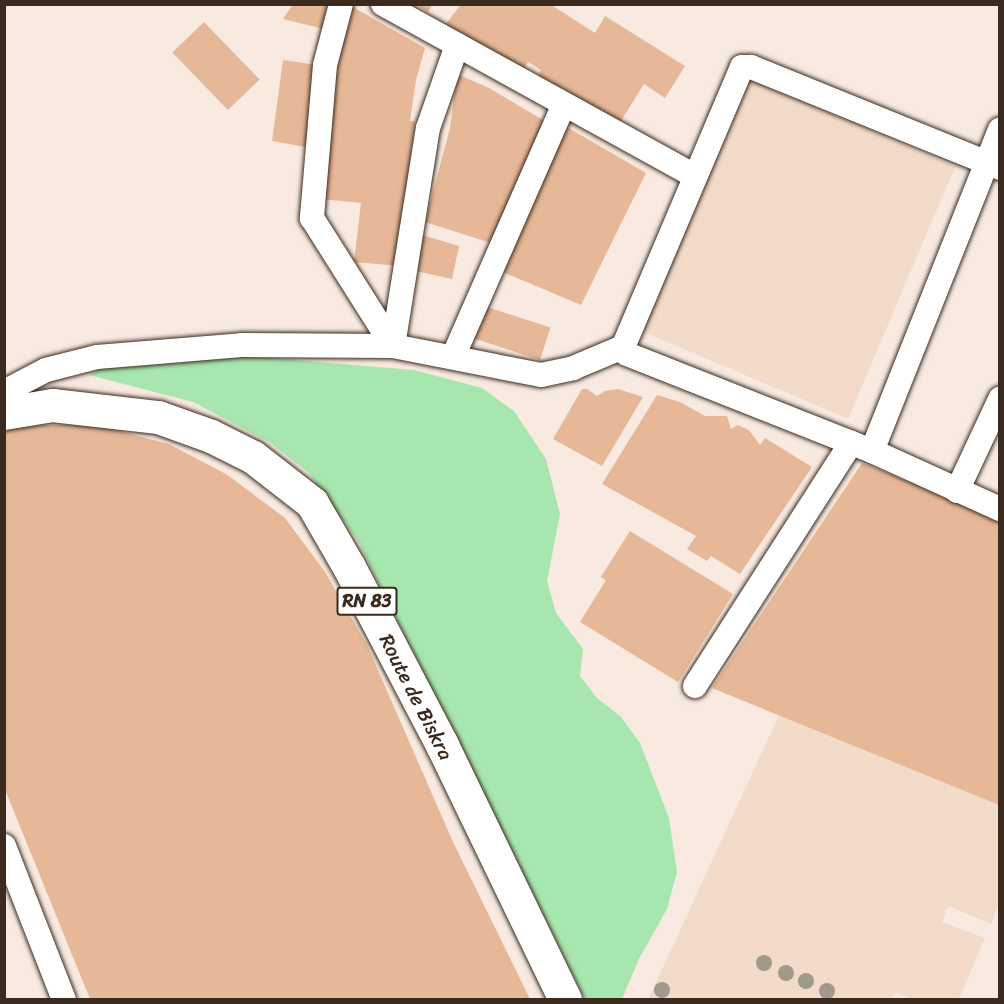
<!DOCTYPE html>
<html>
<head>
<meta charset="utf-8">
<style>
	body { margin:0 }
	#map { position:relative; width:1004px; height:1004px; overflow:hidden; background:#f8eae0; font-family:Sriracha,sans-serif }
	div>[style] { position:absolute }
	.built>* { inset:0; background:#f3dbca; transform-origin:0 0 }
	.green>* { inset:0; background:#a7e7af }
	.building>* { inset:0; background:#e6b897; transform-origin:0 0 }
	.roads { filter:drop-shadow(0 0 2px #3b2a1e) drop-shadow(0 0 2px #3b2a1e) }
	.minor>* { height:24px; margin:-12px; padding:0 12px; transform-origin:12px; border-radius:12px; background:#fff }
	.primary>* { height:33px; margin:-16.5px; padding:0 16.5px; transform-origin:16.5px; border-radius:16.5px; background:#fff }
	.trees>* { width:16px; height:16px; margin:-8px; border-radius:50%; background:#9f9a89 }
	span { translate:-50% -50%; white-space:nowrap; text-align:center; line-height:1.15; -webkit-text-stroke:6px #fff; paint-order:stroke }
	.shield-label span { padding:2px 4px; background:#fff; border:2px solid; border-radius:4px; -webkit-text-stroke-width:0 }
	.shield-label { font-size:18px; color:#3b2a1e; font-weight:700 }
	.street-label { font-size:20px; color:#3b2a1e }
	.frame { position:absolute; inset:0; border:6px solid #3b2a1e; pointer-events:none }
</style>
</head>
<body>
<div id="map">
	<div class="built">
		<div style="left:749px;top:79px;width:224px;height:274px;rotate:23deg"></div>
		<div style="clip-path:polygon(779px 715px,999px 805px,999px 904px,991px 924px,948px 906px,942px 922px,985px 938px,959px 999px,911px 999px,895px 992px,892px 1000px,648px 1000px)"></div>
	</div>
	<div class="green">
		<div style="clip-path:polygon(223px 354px,414px 370px,482px 388px,514px 411px,546px 459px,560px 514px,547px 581px,556px 613px,583px 649px,580px 676px,597px 698px,621px 717px,640px 743px,669px 818px,677px 872px,667px 909px,639px 959px,622px 999px,585px 999px,357px 539px,308px 472px,269px 442px,193px 402px,89px 375px,107px 364px)"></div>
	</div>
	<div class="building">
		<div style="clip-path:polygon(293px 4px,333px 4px,328px 30px,283px 19px)"></div>
		<div style="clip-path:polygon(416px 4px,433px 4px,428px 12px)"></div>
		<div style="clip-path:polygon(461px 4px,550px 4px,595px 33px,605px 16px,685px 66px,665px 98px,644px 84px,619px 124px,561px 87px,558px 91px,537px 77px,541px 70px,528px 62px,522px 72px,446px 24px)"></div>
		<div style="clip-path:polygon(351px 6px,425px 48px,416px 80px,410px 121px,415px 121px,399px 266px,354px 262px,361px 203px,321px 199px,335px 65px)"></div>
		<div style="left:204px;top:22px;width:80px;height:44px;rotate:46deg"></div>
		<div style="clip-path:polygon(283px 60px,317px 65px,311px 148px,272px 141px)"></div>
		<div style="clip-path:polygon(457px 74px,489px 88px,548px 123px,494px 244px,425px 222px,450px 128px)"></div>
		<div style="clip-path:polygon(560px 123px,646px 173px,581px 305px,498px 270px)"></div>
		<div style="clip-path:polygon(419px 234px,459px 246px,452px 279px,416px 271px)"></div>
		<div style="left:481px;top:305px;width:73px;height:34px;rotate:18deg"></div>
		<div style="clip-path:polygon(582px 389px,587px 389px,597px 396px,605px 391px,618px 389px,643px 397px,602px 466px,553px 439px)"></div>
		<div style="clip-path:polygon(657px 395px,680px 402px,705px 416px,727px 416px,731px 429px,738px 425px,749px 430px,760px 445px,765px 438px,812px 467px,740px 574px,711px 556px,707px 561px,687px 549px,696px 536px,602px 484px)"></div>
		<div style="clip-path:polygon(40px 425px,95px 425px,169px 444px,226px 474px,285px 518px,325px 572px,367px 645px,453px 842px,530px 999px,90px 999px,4px 787px,4px 430px)"></div>
		<div style="clip-path:polygon(862px 463px,999px 517px,999px 805px,712px 688px)"></div>
		<div style="clip-path:polygon(630px 531px,733px 594px,678px 682px,580px 622px,606px 580px,601px 577px)"></div>
	</div>
	<div class="roads">
		<div class="minor">
			<div style="left:341px;top:4px;width:63px;rotate:104.7deg"></div>
			<div style="left:325px;top:65px;width:154px;rotate:94.9deg"></div>
			<div style="left:312px;top:218px;width:151px;rotate:57.7deg"></div>
			<div style="left:383px;top:4px;width:355px;rotate:28.9deg"></div>
			<div style="left:1000px;top:168px;width:269px;rotate:-157.9deg"></div>
			<div style="left:751px;top:67px;width:9px;rotate:180deg"></div>
			<div style="left:742px;top:67px;width:304px;rotate:113deg"></div>
			<div style="left:623px;top:347px;width:8px;rotate:60deg"></div>
			<div style="left:627px;top:354px;width:264px;rotate:21.6deg"></div>
			<div style="left:872px;top:451px;width:141px;rotate:24.4deg"></div>
			<div style="left:393px;top:346px;width:221px;rotate:-80.9deg"></div>
			<div style="left:428px;top:128px;width:88px;rotate:-70.7deg"></div>
			<div style="left:453px;top:357px;width:276px;rotate:-66.3deg"></div>
			<div style="left:4px;top:392px;width:47px;rotate:-27.6deg"></div>
			<div style="left:46px;top:370px;width:53px;rotate:-14.3deg"></div>
			<div style="left:97px;top:357px;width:145px;rotate:-4.7deg"></div>
			<div style="left:242px;top:345px;width:151px;rotate:0.4deg"></div>
			<div style="left:393px;top:346px;width:151px;rotate:11.1deg"></div>
			<div style="left:541px;top:375px;width:33px;rotate:-12deg"></div>
			<div style="left:573px;top:368px;width:54px;rotate:-22.8deg"></div>
			<div style="left:872px;top:451px;width:346px;rotate:-68.3deg"></div>
			<div style="left:957px;top:491px;width:102px;rotate:-64.9deg"></div>
			<div style="left:695px;top:686px;width:289px;rotate:-57.3deg"></div>
			<div style="left:4px;top:846px;width:165px;rotate:68.7deg"></div>
		</div>
		<div class="primary">
			<div style="left:4px;top:413px;width:49px;rotate:-9.5deg"></div>
			<div style="left:52px;top:405px;width:107px;rotate:6.5deg"></div>
			<div style="left:158px;top:417px;width:56px;rotate:19.7deg"></div>
			<div style="left:211px;top:436px;width:47px;rotate:26.6deg"></div>
			<div style="left:253px;top:457px;width:75px;rotate:37.9deg"></div>
			<div style="left:312px;top:503px;width:74px;rotate:60deg"></div>
			<div style="left:349px;top:567px;width:201px;rotate:62.4deg"></div>
			<div style="left:442px;top:745px;width:283px;rotate:64.2deg"></div>
		</div>
	</div>
	<div class="trees">
		<div style="left:764px;top:963px"></div>
		<div style="left:786px;top:973px"></div>
		<div style="left:806px;top:981px"></div>
		<div style="left:662px;top:990px"></div>
		<div style="left:827px;top:991px"></div>
	</div>
	<div class="shield-label">
		<span style="left:367px;top:601px">RN 83</span>
	</div>
	<div class="street-label">
		<span style="left:416px;top:697px;rotate:63deg">Route de Biskra</span>
	</div>
	<div class="frame"></div>
</div>
</body>
</html>
